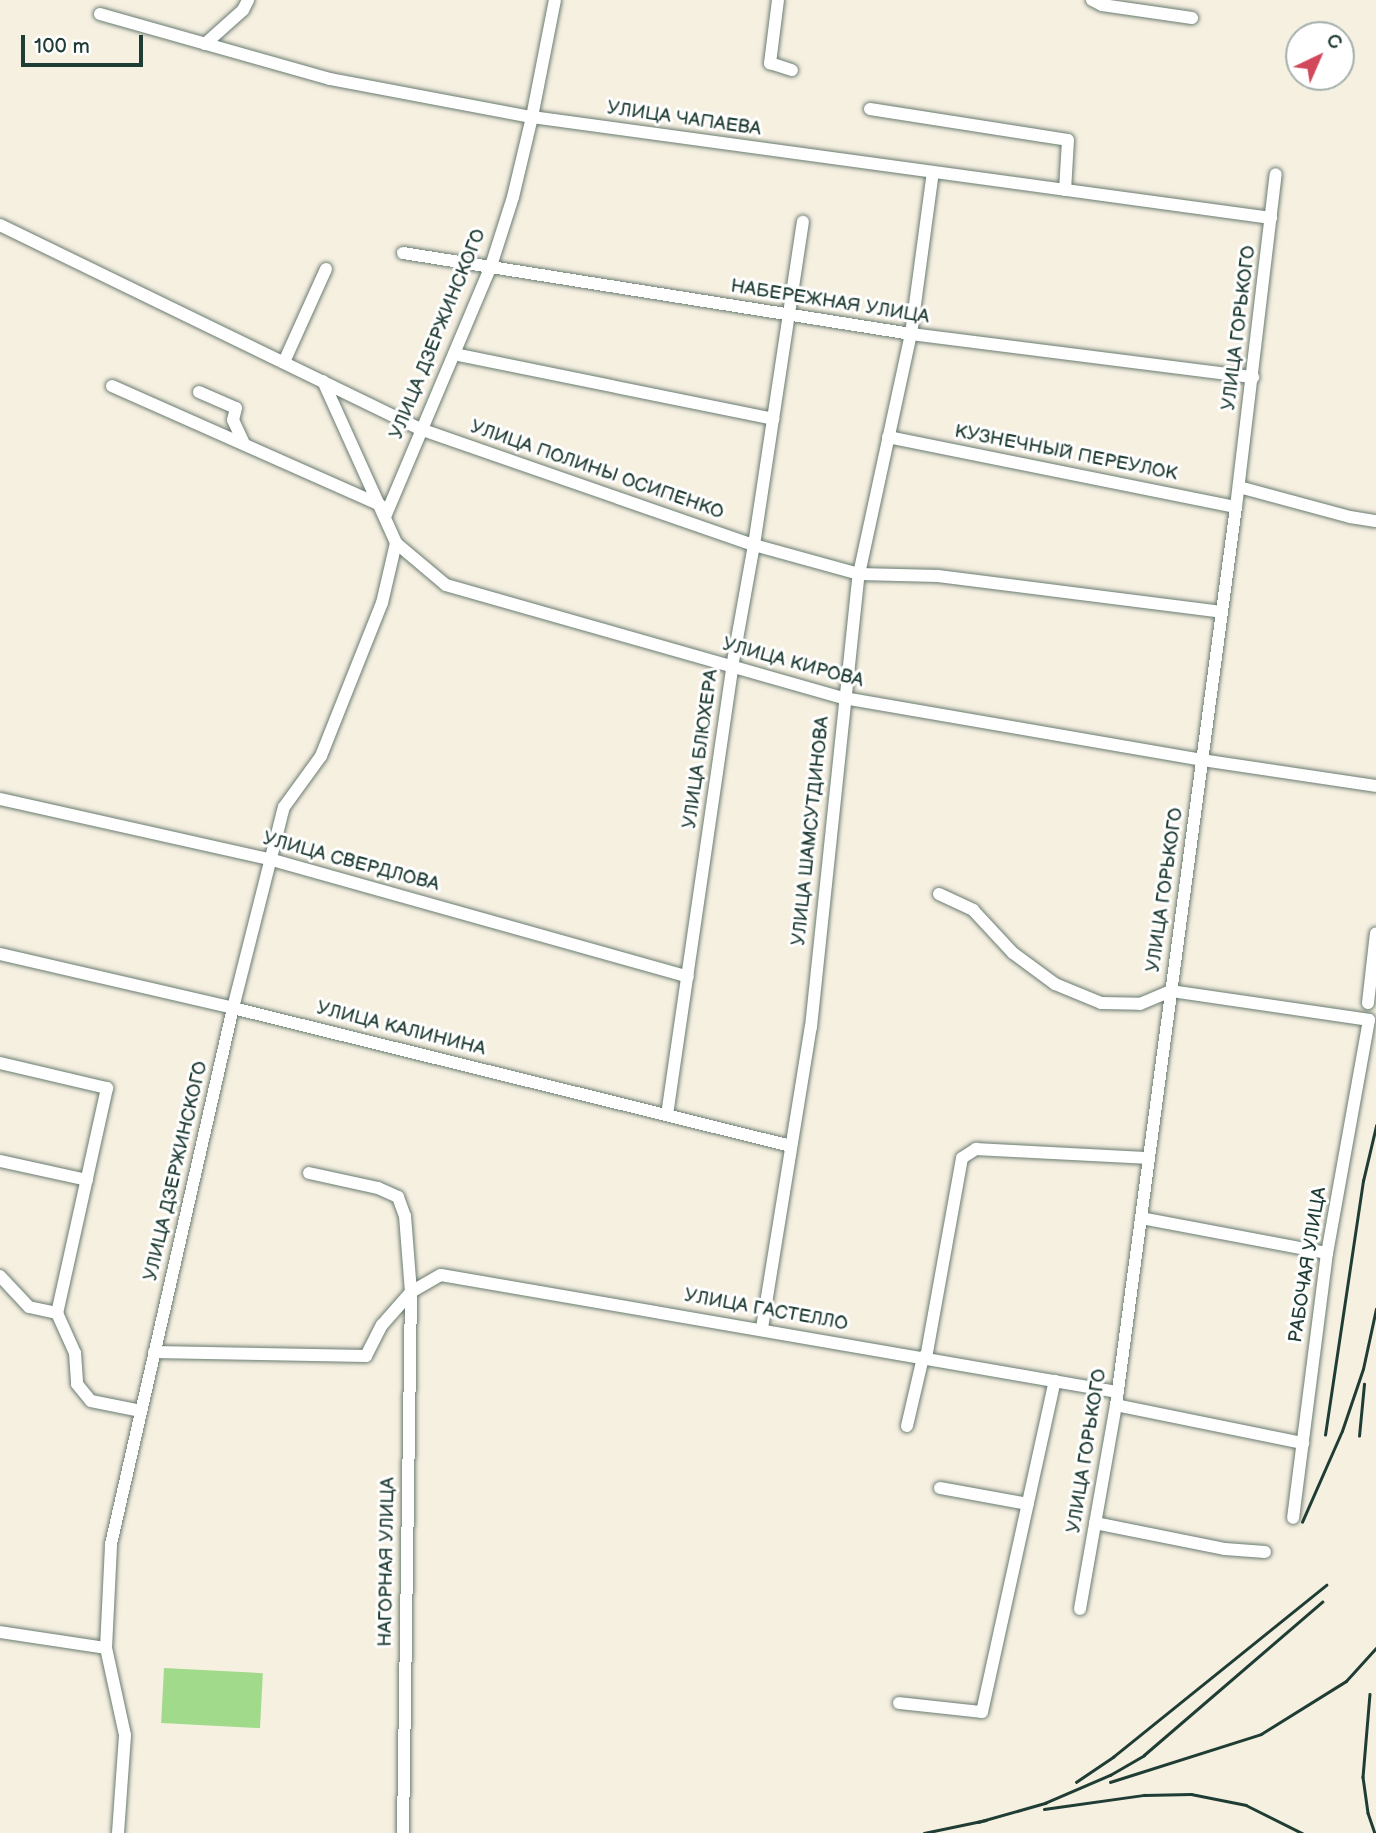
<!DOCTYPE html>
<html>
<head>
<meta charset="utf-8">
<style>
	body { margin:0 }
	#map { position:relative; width:1376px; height:1833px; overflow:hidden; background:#f6f0e1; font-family:"Balsamiq Sans",sans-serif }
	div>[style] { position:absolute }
	.green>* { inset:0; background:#a2da8b; transform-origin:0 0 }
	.roads { filter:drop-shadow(0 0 2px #6a7c71) drop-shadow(0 0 2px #6a7c71) }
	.minor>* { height:12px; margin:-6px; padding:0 6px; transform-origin:6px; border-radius:6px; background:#fff }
	.rail>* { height:2.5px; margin:-1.25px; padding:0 1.25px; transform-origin:1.25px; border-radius:1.25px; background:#1f3d34 }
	span { translate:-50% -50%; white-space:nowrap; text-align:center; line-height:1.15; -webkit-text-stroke:6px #fff; paint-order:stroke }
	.street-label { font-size:19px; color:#1f3d34 }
	.north { position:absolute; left:1285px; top:21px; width:70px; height:70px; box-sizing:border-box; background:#fff; border:2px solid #a5b1ae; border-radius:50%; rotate:44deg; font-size:19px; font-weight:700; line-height:28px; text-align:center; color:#1f3d34 }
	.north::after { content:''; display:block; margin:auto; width:24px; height:32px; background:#d1495b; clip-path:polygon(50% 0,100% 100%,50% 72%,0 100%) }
	.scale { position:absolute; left:21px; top:35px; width:122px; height:32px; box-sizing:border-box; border:4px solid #1f3d34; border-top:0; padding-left:9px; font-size:21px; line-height:24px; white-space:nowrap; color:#1f3d34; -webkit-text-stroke:5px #fff; paint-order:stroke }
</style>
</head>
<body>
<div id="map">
	<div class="green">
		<div style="left:164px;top:1668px;width:99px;height:55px;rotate:3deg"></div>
	</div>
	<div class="roads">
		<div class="minor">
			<div style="left:778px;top:0;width:64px;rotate:97.2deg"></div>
			<div style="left:770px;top:63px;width:23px;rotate:18deg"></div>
			<div style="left:1092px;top:0;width:11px;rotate:27deg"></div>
			<div style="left:1102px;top:5px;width:91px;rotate:8.2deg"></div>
			<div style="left:100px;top:14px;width:239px;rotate:15.8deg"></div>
			<div style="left:330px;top:79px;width:206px;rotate:10.7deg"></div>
			<div style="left:532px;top:117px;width:746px;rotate:7.78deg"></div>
			<div style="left:205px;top:44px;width:51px;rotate:-41.8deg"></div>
			<div style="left:243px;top:10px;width:11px;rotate:-63deg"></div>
			<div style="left:870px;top:109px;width:200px;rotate:8.9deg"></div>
			<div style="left:1068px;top:140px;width:50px;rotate:93.4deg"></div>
			<div style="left:0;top:225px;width:467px;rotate:25.9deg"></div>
			<div style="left:420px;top:429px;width:354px;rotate:19.2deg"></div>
			<div style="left:754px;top:545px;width:109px;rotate:15.4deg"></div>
			<div style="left:859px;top:574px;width:79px;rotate:1.5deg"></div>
			<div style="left:938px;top:576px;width:286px;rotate:7.2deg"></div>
			<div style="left:403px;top:253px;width:514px;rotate:9.06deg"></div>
			<div style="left:911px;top:334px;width:345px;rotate:7.2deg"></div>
			<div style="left:454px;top:354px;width:326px;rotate:11.5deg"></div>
			<div style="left:284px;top:362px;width:102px;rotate:-65.7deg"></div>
			<div style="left:323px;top:381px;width:178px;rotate:65.7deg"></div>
			<div style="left:396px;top:543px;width:65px;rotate:40deg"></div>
			<div style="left:446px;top:585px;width:414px;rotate:15.9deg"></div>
			<div style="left:844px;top:698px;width:363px;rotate:9.8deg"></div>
			<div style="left:1202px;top:760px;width:176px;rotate:8.5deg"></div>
			<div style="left:112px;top:386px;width:293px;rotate:23.9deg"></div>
			<div style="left:199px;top:392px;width:40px;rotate:23.4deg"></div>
			<div style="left:236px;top:408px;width:12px;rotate:104deg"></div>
			<div style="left:233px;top:420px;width:26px;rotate:65deg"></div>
			<div style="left:888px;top:437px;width:355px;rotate:11.4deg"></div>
			<div style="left:1239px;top:487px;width:115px;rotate:15.1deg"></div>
			<div style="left:1350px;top:517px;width:26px;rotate:9deg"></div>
			<div style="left:385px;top:517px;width:272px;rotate:-67.1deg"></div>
			<div style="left:491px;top:266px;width:72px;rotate:-72.3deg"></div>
			<div style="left:513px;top:197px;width:82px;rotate:-76.6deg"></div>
			<div style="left:532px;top:117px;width:119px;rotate:-78.9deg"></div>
			<div style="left:0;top:799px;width:276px;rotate:12.6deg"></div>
			<div style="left:269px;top:859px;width:435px;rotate:15.7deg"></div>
			<div style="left:939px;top:894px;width:38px;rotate:25deg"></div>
			<div style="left:973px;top:910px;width:59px;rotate:47.1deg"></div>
			<div style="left:1013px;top:953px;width:52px;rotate:36.4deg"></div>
			<div style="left:1055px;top:984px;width:50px;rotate:22.4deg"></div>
			<div style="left:1101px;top:1003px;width:39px;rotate:1deg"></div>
			<div style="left:1140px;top:1004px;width:34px;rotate:-23deg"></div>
			<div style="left:1171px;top:991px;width:200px;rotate:8.3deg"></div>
			<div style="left:1369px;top:1020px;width:237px;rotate:100.2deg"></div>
			<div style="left:1327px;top:1253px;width:267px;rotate:97.3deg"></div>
			<div style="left:0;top:954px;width:239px;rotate:13deg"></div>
			<div style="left:233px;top:1008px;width:575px;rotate:13.89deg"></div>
			<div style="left:1368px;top:1003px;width:70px;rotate:-83.5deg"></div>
			<div style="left:0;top:1063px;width:110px;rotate:13.2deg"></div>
			<div style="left:107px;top:1088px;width:230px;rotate:102.5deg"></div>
			<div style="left:667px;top:1115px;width:453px;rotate:-81.7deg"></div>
			<div style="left:732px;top:667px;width:124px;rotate:-79.8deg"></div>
			<div style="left:754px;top:545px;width:327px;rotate:-81.4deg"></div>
			<div style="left:0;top:1161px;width:89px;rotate:12.3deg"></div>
			<div style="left:309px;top:1173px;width:71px;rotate:12.3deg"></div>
			<div style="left:378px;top:1188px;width:22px;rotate:24deg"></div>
			<div style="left:398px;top:1197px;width:20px;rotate:70deg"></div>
			<div style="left:405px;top:1216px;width:76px;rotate:85.5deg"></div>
			<div style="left:411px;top:1292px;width:541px;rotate:90.85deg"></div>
			<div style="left:1141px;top:1218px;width:189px;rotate:10.7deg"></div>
			<div style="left:0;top:1276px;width:42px;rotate:46.9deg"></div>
			<div style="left:29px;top:1307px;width:29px;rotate:12deg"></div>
			<div style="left:57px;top:1313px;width:44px;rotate:65.8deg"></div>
			<div style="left:75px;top:1353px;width:31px;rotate:86deg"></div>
			<div style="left:77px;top:1384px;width:22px;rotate:51deg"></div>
			<div style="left:91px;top:1401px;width:51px;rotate:11.3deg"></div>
			<div style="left:762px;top:1328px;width:305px;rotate:-80.8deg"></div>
			<div style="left:811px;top:1027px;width:456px;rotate:-84deg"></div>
			<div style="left:859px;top:574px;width:246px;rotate:-77.8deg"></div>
			<div style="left:911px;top:334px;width:163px;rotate:-82.3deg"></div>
			<div style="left:154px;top:1352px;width:212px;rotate:1.1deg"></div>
			<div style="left:366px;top:1356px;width:35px;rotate:-63deg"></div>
			<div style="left:382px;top:1325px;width:44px;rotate:-48.7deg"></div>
			<div style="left:411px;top:1292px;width:34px;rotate:-30deg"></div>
			<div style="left:441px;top:1275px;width:687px;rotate:9.81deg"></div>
			<div style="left:926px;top:1358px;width:203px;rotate:-79.8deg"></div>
			<div style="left:962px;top:1158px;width:17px;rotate:-33deg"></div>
			<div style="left:976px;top:1149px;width:173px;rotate:3deg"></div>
			<div style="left:1116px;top:1405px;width:191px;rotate:11.5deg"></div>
			<div style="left:907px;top:1426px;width:71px;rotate:-76.9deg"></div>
			<div style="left:940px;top:1488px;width:89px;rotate:10.3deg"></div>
			<div style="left:1095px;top:1523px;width:133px;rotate:11.3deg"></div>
			<div style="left:1225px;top:1549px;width:40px;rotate:4.3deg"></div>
			<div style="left:1080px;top:1609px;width:207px;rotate:-80deg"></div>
			<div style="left:1116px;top:1405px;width:906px;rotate:-82.39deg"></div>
			<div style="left:1236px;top:507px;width:335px;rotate:-83.2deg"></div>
			<div style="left:0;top:1632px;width:107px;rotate:8.6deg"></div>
			<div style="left:899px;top:1703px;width:83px;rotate:6.2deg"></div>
			<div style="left:982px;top:1712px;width:339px;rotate:-77.6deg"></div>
			<div style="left:118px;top:1833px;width:98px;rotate:-85.9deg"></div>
			<div style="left:125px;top:1735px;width:89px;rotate:-102.3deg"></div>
			<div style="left:106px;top:1648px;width:104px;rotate:-87.2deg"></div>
			<div style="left:111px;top:1544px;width:550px;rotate:-77.18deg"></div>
			<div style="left:233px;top:1008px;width:207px;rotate:-75.8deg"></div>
			<div style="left:284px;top:807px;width:63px;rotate:-54deg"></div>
			<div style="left:321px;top:756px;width:165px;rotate:-68.3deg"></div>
			<div style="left:382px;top:603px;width:62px;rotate:-76.9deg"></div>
		</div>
	</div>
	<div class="rail">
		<div style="left:1325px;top:1435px;width:257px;rotate:-81.5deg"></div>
		<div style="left:1363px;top:1181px;width:57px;rotate:-76.7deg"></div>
		<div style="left:1359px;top:1436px;width:52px;rotate:-84.5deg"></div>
		<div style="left:1302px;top:1522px;width:99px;rotate:-66.3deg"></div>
		<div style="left:1342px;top:1431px;width:65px;rotate:-71.3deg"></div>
		<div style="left:1363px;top:1369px;width:61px;rotate:-77.8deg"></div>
		<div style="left:1370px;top:1694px;width:83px;rotate:94.8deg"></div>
		<div style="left:1363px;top:1777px;width:36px;rotate:82deg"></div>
		<div style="left:1368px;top:1813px;width:21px;rotate:71deg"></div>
		<div style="left:1076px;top:1782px;width:45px;rotate:-34deg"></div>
		<div style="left:1113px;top:1757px;width:274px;rotate:-38.9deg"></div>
		<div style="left:1110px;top:1782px;width:158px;rotate:-17.6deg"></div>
		<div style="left:1261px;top:1734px;width:100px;rotate:-31.9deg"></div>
		<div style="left:1346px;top:1681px;width:45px;rotate:-47.7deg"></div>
		<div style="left:1044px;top:1809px;width:101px;rotate:-8deg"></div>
		<div style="left:1144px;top:1795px;width:47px;rotate:-1.2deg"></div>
		<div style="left:1191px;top:1794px;width:56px;rotate:11.3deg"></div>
		<div style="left:1246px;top:1805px;width:63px;rotate:26.6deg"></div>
		<div style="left:978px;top:1822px;width:70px;rotate:-15.8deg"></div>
		<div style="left:1045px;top:1803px;width:71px;rotate:-23.3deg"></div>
		<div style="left:1110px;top:1775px;width:39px;rotate:-30deg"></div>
		<div style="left:1144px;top:1755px;width:235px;rotate:-40.7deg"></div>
		<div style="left:924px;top:1833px;width:63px;rotate:-11.8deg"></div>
	</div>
	<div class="street-label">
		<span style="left:684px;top:119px;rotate:8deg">УЛИЦА ЧАПАЕВА</span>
		<span style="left:830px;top:302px;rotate:9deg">НАБЕРЕЖНАЯ УЛИЦА</span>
		<span style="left:1239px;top:328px;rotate:-83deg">УЛИЦА ГОРЬКОГО</span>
		<span style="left:438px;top:334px;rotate:-68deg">УЛИЦА ДЗЕРЖИНСКОГО</span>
		<span style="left:1066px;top:453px;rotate:11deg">КУЗНЕЧНЫЙ ПЕРЕУЛОК</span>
		<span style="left:597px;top:470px;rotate:19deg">УЛИЦА ПОЛИНЫ ОСИПЕНКО</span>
		<span style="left:793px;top:663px;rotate:15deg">УЛИЦА КИРОВА</span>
		<span style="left:701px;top:749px;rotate:-82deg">УЛИЦА БЛЮХЕРА</span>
		<span style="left:811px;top:831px;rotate:-84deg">УЛИЦА ШАМСУТДИНОВА</span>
		<span style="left:351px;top:862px;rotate:15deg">УЛИЦА СВЕРДЛОВА</span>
		<span style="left:1165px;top:890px;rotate:-82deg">УЛИЦА ГОРЬКОГО</span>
		<span style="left:401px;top:1029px;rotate:14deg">УЛИЦА КАЛИНИНА</span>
		<span style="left:176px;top:1171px;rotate:-77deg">УЛИЦА ДЗЕРЖИНСКОГО</span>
		<span style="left:1308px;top:1265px;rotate:-81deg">РАБОЧАЯ УЛИЦА</span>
		<span style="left:766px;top:1310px;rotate:10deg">УЛИЦА ГАСТЕЛЛО</span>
		<span style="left:1087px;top:1451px;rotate:-81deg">УЛИЦА ГОРЬКОГО</span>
		<span style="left:387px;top:1562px;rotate:-89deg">НАГОРНАЯ УЛИЦА</span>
	</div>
	<div class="north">С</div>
	<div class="scale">100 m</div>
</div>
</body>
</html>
